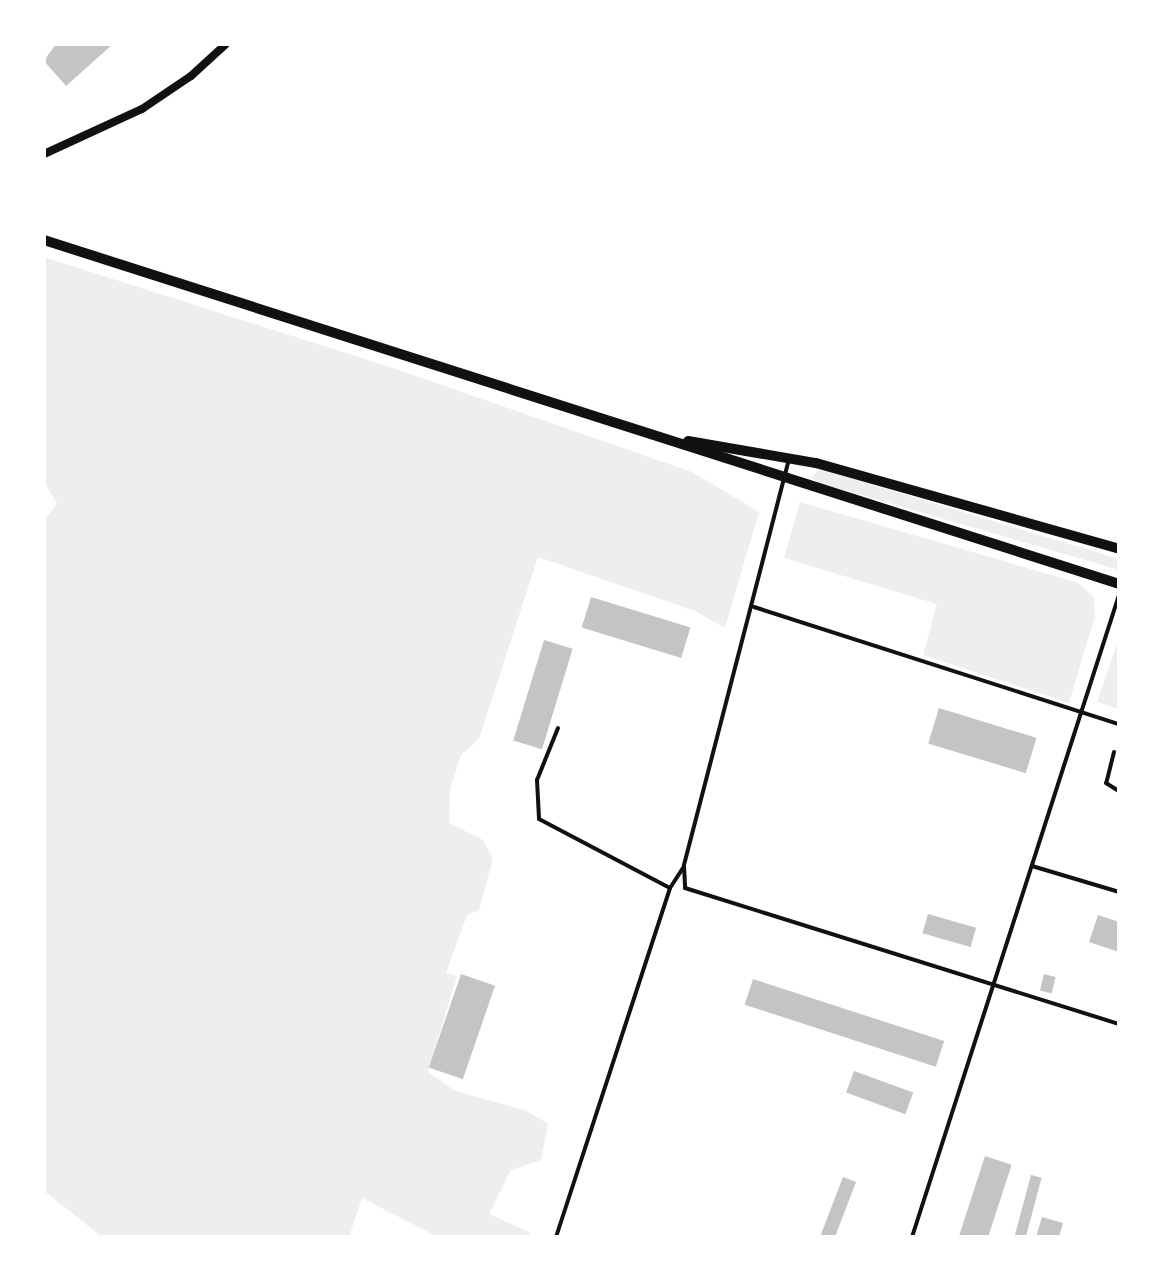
<!DOCTYPE html>
<html>
<head>
<meta charset="utf-8">
<style>
	body { margin:0 }
	#map { position:relative; width:1163px; height:1281px; overflow:hidden; background:#fff; font-family:"Work Sans",sans-serif }
	div>[style] { position:absolute }
	.green>* { inset:0; background:#eee }
	.building>* { inset:0; background:#c4c4c4; transform-origin:0 0 }
	.service>* { height:4px; margin:-2px; padding:0 2px; transform-origin:2px; border-radius:2px; background:#111 }
	.minor>* { height:8px; margin:-4px; padding:0 4px; transform-origin:4px; border-radius:4px; background:#111 }
	.tertiary>* { height:10px; margin:-5px; padding:0 5px; transform-origin:5px; border-radius:5px; background:#111 }
	span { translate:-50% -50%; white-space:nowrap; text-align:center; line-height:1.15; -webkit-text-stroke:7px #fff; paint-order:stroke }
	.frame { position:absolute; inset:0; border:46px solid #fff; pointer-events:none }
</style>
</head>
<body>
<div id="map">
	<div class="green">
		<div style="clip-path:polygon(44px 257px,393px 368px,692px 472px,759px 512px,725px 628px,695px 611px,538px 557px,479px 739px,461px 755px,450px 789px,449px 823px,483px 840px,493px 858px,479px 910px,467px 915px,446px 973px,457px 976px,428px 1072px,455px 1091px,525px 1110px,548px 1124px,541px 1160px,511px 1170px,489px 1214px,531px 1233px,531px 1237px,438px 1237px,362px 1198px,349px 1237px,102px 1237px,44px 1191px,44px 520px,57px 504px,44px 481px)"></div>
		<div style="clip-path:polygon(820px 469px,1116px 558px,1119px 570px,817px 482px,812px 477px)"></div>
		<div style="clip-path:polygon(800px 502px,1079px 583px,1094px 597px,1095px 616px,1069px 703px,923px 655px,937px 604px,784px 558px)"></div>
		<div style="clip-path:polygon(1119px 638px,1119px 709px,1097px 702px)"></div>
	</div>
	<div class="building">
		<div style="clip-path:polygon(56px 44px,113px 44px,66px 86px,44px 61px)"></div>
		<div style="left:591px;top:597px;width:104px;height:32px;rotate:17deg"></div>
		<div style="left:544px;top:640px;width:30px;height:105px;rotate:17deg"></div>
		<div style="left:939px;top:708px;width:102px;height:37px;rotate:17deg"></div>
		<div style="left:928px;top:914px;width:50px;height:20px;rotate:16deg"></div>
		<div style="clip-path:polygon(1098px 915px,1119px 922px,1119px 952px,1089px 942px)"></div>
		<div style="left:461px;top:974px;width:36px;height:99px;rotate:19deg"></div>
		<div style="left:1044px;top:974px;width:12px;height:17px;rotate:14deg"></div>
		<div style="left:753px;top:979px;width:201px;height:27px;rotate:18deg"></div>
		<div style="left:854px;top:1071px;width:63px;height:23px;rotate:20deg"></div>
		<div style="left:985px;top:1156px;width:28px;height:85px;rotate:18deg"></div>
		<div style="left:1031px;top:1175px;width:11px;height:65px;rotate:15deg"></div>
		<div style="left:843px;top:1177px;width:14px;height:63px;rotate:21deg"></div>
		<div style="clip-path:polygon(1042px 1217px,1063px 1223px,1059px 1237px,1036px 1237px)"></div>
	</div>
	<div class="service">
		<div style="left:789px;top:459px;width:420px;rotate:104.5deg"></div>
		<div style="left:684px;top:866px;width:22px;rotate:87deg"></div>
		<div style="left:685px;top:888px;width:455px;rotate:17.4deg"></div>
		<div style="left:754px;top:607px;width:383px;rotate:17.8deg"></div>
		<div style="left:558px;top:728px;width:56px;rotate:112deg"></div>
		<div style="left:537px;top:780px;width:39px;rotate:87deg"></div>
		<div style="left:539px;top:819px;width:148px;rotate:27.8deg"></div>
		<div style="left:1114px;top:752px;width:32px;rotate:104deg"></div>
		<div style="left:1106px;top:783px;width:15px;rotate:32deg"></div>
		<div style="left:1032px;top:866px;width:91px;rotate:16.6deg"></div>
		<div style="left:556px;top:1237px;width:367px;rotate:-71.9deg"></div>
		<div style="left:670px;top:888px;width:24px;rotate:-57deg"></div>
		<div style="left:912px;top:1237px;width:675px;rotate:-72.13deg"></div>
	</div>
	<div class="minor">
		<div style="left:44px;top:154px;width:108px;rotate:-24.7deg"></div>
		<div style="left:142px;top:109px;width:59px;rotate:-34deg"></div>
		<div style="left:191px;top:76px;width:47px;rotate:-42.4deg"></div>
	</div>
	<div class="tertiary">
		<div style="left:44px;top:240px;width:1129px;rotate:17.74deg"></div>
		<div style="left:688px;top:441px;width:130px;rotate:9.8deg"></div>
		<div style="left:816px;top:463px;width:315px;rotate:15.8deg"></div>
	</div>
	<div class="frame"></div>
</div>
</body>
</html>
